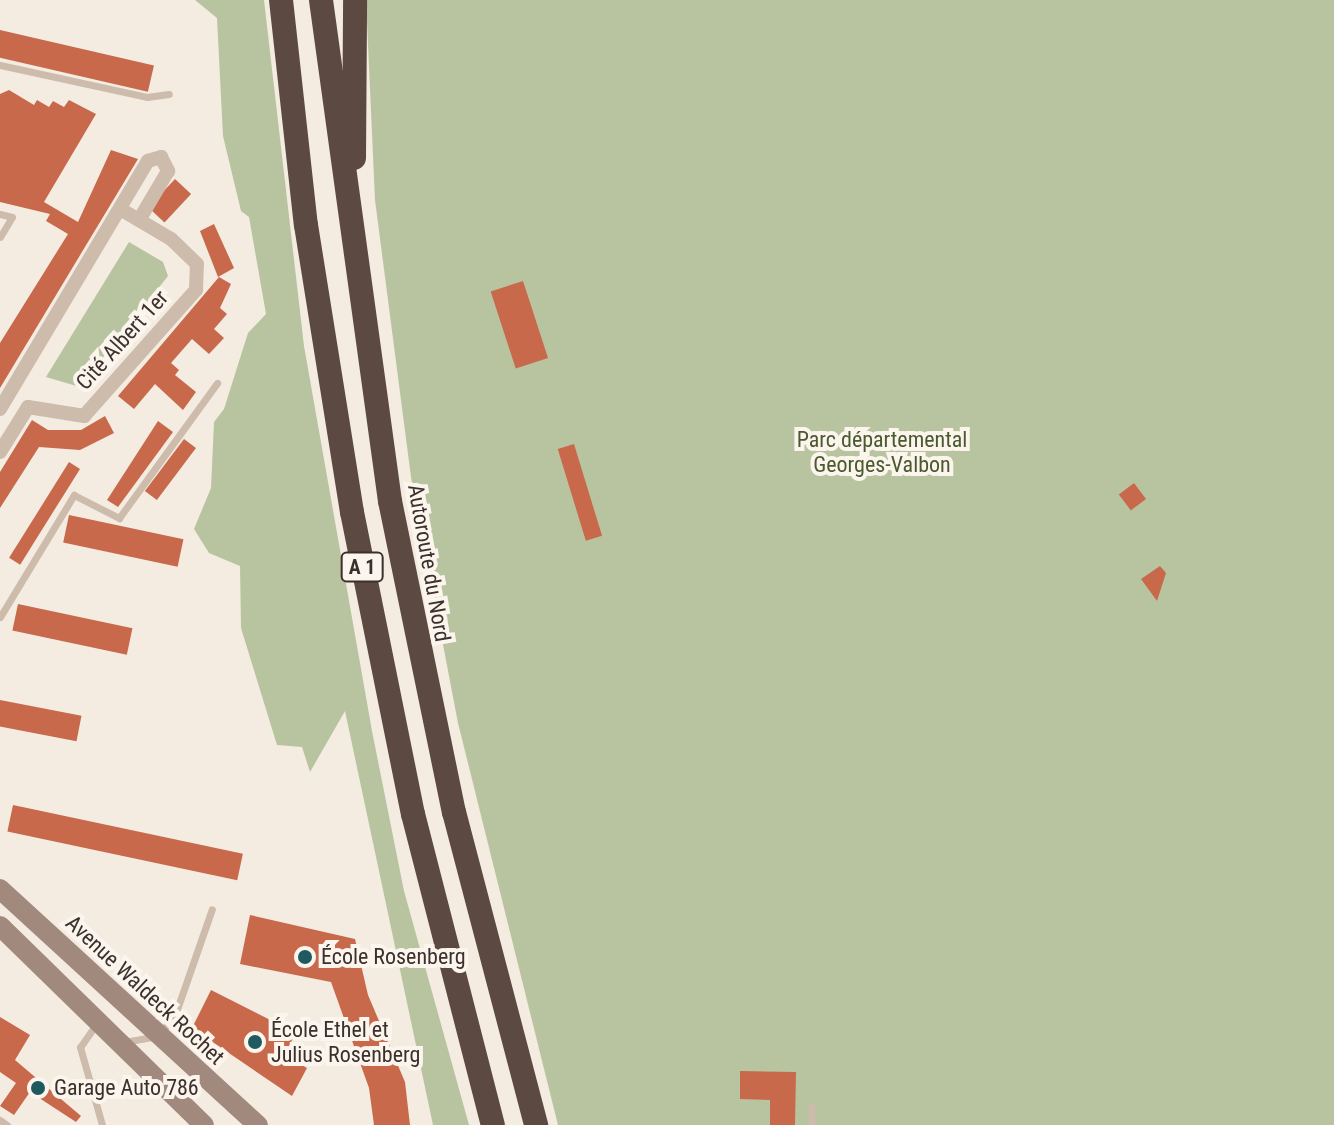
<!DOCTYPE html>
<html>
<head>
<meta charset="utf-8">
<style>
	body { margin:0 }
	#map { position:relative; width:1334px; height:1125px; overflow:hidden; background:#f4ebe1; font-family:"Roboto Condensed",sans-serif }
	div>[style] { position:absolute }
	.green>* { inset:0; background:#b8c4a0 }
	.building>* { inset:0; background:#c8694b; transform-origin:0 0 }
	.lane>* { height:7px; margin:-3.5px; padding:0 3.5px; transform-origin:3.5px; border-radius:3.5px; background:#cdbbac }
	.street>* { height:14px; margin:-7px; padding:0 7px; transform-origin:7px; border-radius:7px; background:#cdbbac }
	.secondary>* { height:20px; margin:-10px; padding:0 10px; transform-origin:10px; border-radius:10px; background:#a18a7d }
	.highway>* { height:24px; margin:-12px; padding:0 12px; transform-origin:12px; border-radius:12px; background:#5c4a42 }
	.dots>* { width:22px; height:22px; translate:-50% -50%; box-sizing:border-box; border:4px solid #fbf5ee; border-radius:50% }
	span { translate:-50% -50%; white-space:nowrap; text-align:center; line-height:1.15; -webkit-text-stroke:8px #fbf5ee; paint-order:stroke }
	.shield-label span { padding:2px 6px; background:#fbf5ee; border:2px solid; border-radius:6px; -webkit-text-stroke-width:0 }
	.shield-label { font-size:20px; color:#3b302b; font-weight:700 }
	.street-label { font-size:22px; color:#3b302b }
	.park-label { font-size:22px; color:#4a5a2e }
	.poi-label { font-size:22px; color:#3b302b }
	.left { translate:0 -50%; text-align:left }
</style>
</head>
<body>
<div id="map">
	<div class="green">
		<div style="clip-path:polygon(195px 0,264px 0,304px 346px,372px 731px,404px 891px,469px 1125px,433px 1125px,345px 711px,310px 772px,302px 747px,277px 745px,241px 628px,240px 566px,209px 553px,194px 529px,211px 488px,214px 422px,224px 409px,248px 333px,266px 314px,249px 217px,241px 211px,223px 136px,217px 18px)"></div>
		<div style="clip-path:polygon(366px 0,1334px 0,1334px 1125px,558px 1125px,458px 723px,411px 477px,375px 200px)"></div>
		<div style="clip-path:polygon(129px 242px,163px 262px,168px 276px,80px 387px,46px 377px)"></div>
	</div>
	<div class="building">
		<div style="left:0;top:30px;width:158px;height:27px;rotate:13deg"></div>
		<div style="clip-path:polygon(9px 90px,34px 105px,37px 100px,49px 107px,53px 101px,64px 107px,69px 100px,96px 114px,44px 202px,78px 222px,111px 150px,138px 159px,0 388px,0 343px,68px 234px,46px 221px,50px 214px,0 202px,0 94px)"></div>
		<div style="left:175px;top:179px;width:22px;height:39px;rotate:43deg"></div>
		<div style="clip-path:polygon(214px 224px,234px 268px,218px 277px,200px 231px)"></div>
		<div style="clip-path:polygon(219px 277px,231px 284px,220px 308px,227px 314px,214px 329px,224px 338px,209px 354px,192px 339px,171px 363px,179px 370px,175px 375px,196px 392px,183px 410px,155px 384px,134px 409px,118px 396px)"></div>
		<div style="left:523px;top:281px;width:81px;height:34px;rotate:72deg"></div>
		<div style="clip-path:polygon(105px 416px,114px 433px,80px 450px,39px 447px,0 508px,0 472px,32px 420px,48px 430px,81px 430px)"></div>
		<div style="clip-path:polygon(158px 421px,173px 432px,118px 507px,107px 500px)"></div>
		<div style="left:184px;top:439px;width:15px;height:65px;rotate:37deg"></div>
		<div style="left:574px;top:444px;width:96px;height:17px;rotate:73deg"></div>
		<div style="left:69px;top:462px;width:13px;height:113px;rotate:32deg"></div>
		<div style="left:1134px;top:483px;width:20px;height:19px;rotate:53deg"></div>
		<div style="left:69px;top:515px;width:117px;height:28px;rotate:12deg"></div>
		<div style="clip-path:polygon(1160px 566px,1166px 573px,1157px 601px,1141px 579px)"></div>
		<div style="left:18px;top:604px;width:117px;height:27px;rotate:12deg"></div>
		<div style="left:0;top:700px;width:83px;height:26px;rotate:11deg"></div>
		<div style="left:13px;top:805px;width:235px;height:27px;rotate:12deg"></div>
		<div style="clip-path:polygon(250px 915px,355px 939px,368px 995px,405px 1082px,410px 1125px,374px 1125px,369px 1088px,331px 982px,240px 964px)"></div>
		<div style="clip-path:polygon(211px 990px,296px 1033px,284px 1055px,307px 1068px,292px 1096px,198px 1032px,194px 1024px)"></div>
		<div style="clip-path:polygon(0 1017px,30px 1035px,15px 1060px,81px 1116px,76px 1122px,30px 1092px,14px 1115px,0 1106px,16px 1083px,0 1072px)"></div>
		<div style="clip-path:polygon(740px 1071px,796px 1072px,795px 1125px,770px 1125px,770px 1100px,740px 1099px)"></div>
	</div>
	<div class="lane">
		<div style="left:0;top:65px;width:150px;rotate:12.3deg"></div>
		<div style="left:147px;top:97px;width:22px;rotate:-8deg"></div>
		<div style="left:0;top:214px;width:12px;rotate:14deg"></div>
		<div style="left:12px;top:217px;width:23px;rotate:121deg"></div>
		<div style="left:0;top:617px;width:143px;rotate:-58.8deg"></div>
		<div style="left:74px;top:495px;width:51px;rotate:27.1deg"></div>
		<div style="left:119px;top:518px;width:167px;rotate:-54deg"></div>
		<div style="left:97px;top:1023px;width:29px;rotate:125deg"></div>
		<div style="left:80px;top:1047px;width:81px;rotate:74.2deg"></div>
		<div style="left:124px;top:1042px;width:35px;rotate:-10deg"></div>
		<div style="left:158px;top:1036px;width:27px;rotate:-51deg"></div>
		<div style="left:175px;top:1015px;width:112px;rotate:-70.8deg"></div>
		<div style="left:0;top:1120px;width:9px;rotate:36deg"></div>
		<div style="left:811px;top:1125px;width:19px;rotate:-87deg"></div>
	</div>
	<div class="street">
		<div style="left:0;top:409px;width:289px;rotate:-59.2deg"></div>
		<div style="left:148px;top:161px;width:14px;rotate:-17deg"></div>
		<div style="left:161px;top:157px;width:16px;rotate:63deg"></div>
		<div style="left:168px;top:171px;width:57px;rotate:120.6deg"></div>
		<div style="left:0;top:452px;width:53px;rotate:-58.1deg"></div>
		<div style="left:28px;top:407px;width:57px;rotate:9.1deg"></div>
		<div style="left:84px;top:416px;width:169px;rotate:-48.4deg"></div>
		<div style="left:196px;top:290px;width:26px;rotate:-88deg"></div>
		<div style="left:197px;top:264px;width:36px;rotate:-136deg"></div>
		<div style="left:171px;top:239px;width:59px;rotate:-149.5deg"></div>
	</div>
	<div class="secondary">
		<div style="left:0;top:889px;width:350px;rotate:42.5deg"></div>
		<div style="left:0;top:926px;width:285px;rotate:44.3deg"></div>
	</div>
	<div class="highway">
		<div style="left:281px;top:0;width:226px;rotate:83.7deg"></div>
		<div style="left:306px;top:225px;width:291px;rotate:80.9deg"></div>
		<div style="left:352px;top:512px;width:308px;rotate:78.6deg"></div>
		<div style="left:413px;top:814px;width:321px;rotate:75.6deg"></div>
		<div style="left:321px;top:0;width:506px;rotate:82.16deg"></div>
		<div style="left:390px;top:501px;width:318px;rotate:78.4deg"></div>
		<div style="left:454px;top:812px;width:324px;rotate:75.3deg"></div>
		<div style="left:354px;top:158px;width:158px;rotate:-89.6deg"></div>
	</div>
	<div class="dots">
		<div style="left:305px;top:957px;background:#1f5a5e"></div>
		<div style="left:255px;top:1042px;background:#1f5a5e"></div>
		<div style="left:38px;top:1088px;background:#1f5a5e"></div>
	</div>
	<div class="shield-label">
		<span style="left:362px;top:567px">A 1</span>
	</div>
	<div class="street-label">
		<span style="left:122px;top:340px;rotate:-48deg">Cité Albert 1er</span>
		<span style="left:429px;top:563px;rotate:80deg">Autoroute du Nord</span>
		<span style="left:145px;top:990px;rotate:43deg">Avenue Waldeck Rochet</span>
	</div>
	<div class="park-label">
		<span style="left:882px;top:452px">Parc départemental<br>Georges-Valbon</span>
	</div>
	<div class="poi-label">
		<span class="left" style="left:321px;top:957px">École Rosenberg</span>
		<span class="left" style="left:271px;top:1042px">École Ethel et<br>Julius Rosenberg</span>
		<span class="left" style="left:54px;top:1088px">Garage Auto 786</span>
	</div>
</div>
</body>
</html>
